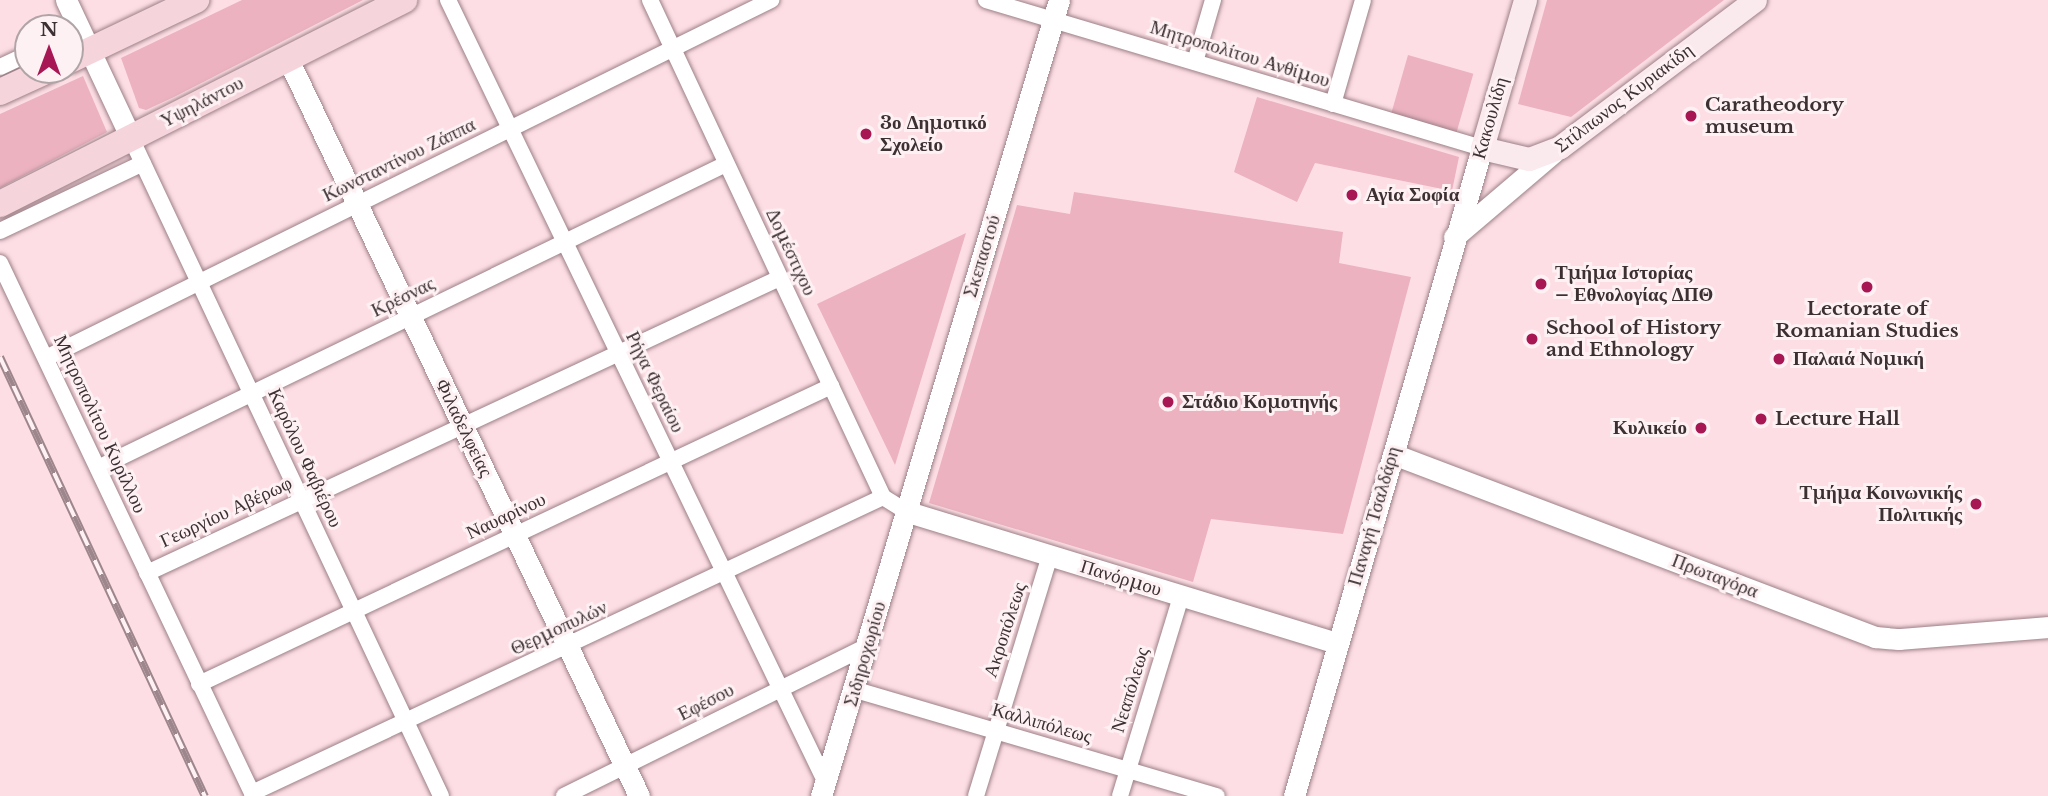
<!DOCTYPE html>
<html>
<head>
<meta charset="utf-8">
<style>
	body { margin:0 }
	#map { position:relative; width:2048px; height:796px; overflow:hidden; background:#fedee5; font-family:"Libre Baskerville",serif }
	div>[style] { position:absolute }
	.green>* { inset:0; background:#ecb2c0; transform-origin:0 0 }
	.roads { filter:drop-shadow(0 0 2px #9c8087) drop-shadow(0 0 2px #9c8087) }
	.minor>* { height:16px; margin:-8px; padding:0 8px; transform-origin:8px; border-radius:8px; background:#fff }
	.tertiary>* { height:21px; margin:-10.5px; padding:0 10.5px; transform-origin:10.5px; border-radius:10.5px; background:#fff }
	.secondary>* { height:23px; margin:-11.5px; padding:0 11.5px; transform-origin:11.5px; border-radius:11.5px; background:#fae9ed }
	.primary>* { height:26px; margin:-13px; padding:0 13px; transform-origin:13px; border-radius:13px; background:#f5d4dc }
	.rail>* { height:8px; margin-top:-4px; transform-origin:0; background:repeating-linear-gradient(90deg,#fef1f4 0 16px,#9d878c 0 32px); box-sizing:border-box; border-block:2px solid #9d878c }
	.dots>* { width:19px; height:19px; translate:-50% -50%; box-sizing:border-box; border:4px solid #fef1f4; border-radius:50% }
	span { translate:-50% -50%; white-space:nowrap; text-align:center; line-height:1.15; -webkit-text-stroke:6px #fef1f4; paint-order:stroke }
	.street-label { font-size:19px; color:#3c3033 }
	.poi-label { font-size:19px; color:#3c3033; font-weight:700 }
	.left { translate:0 -50%; text-align:left }
	.right { translate:-100% -50%; text-align:right }
	.north { position:absolute; left:14px; top:14px; width:70px; height:70px; box-sizing:border-box; background:#fef1f4; border:2px solid #b0a4a7; border-radius:50%; rotate:0deg; font-size:19px; font-weight:700; line-height:28px; text-align:center; color:#3c3033 }
	.north::after { content:''; display:block; margin:auto; width:24px; height:32px; background:#a71754; clip-path:polygon(50% 0,100% 100%,50% 72%,0 100%) }
</style>
</head>
<body>
<div id="map">
	<div class="green">
		<div style="clip-path:polygon(242px 0,363px 0,174px 97px,146px 110px,139px 108px,121px 58px)"></div>
		<div style="clip-path:polygon(1547px 0,1724px 0,1571px 117px,1518px 104px)"></div>
		<div style="left:1408px;top:55px;width:68px;height:62px;rotate:16deg"></div>
		<div style="clip-path:polygon(83px 76px,107px 132px,0 188px,0 114px)"></div>
		<div style="clip-path:polygon(1257px 97px,1459px 157px,1452px 191px,1315px 163px,1297px 202px,1234px 172px)"></div>
		<div style="clip-path:polygon(1074px 192px,1343px 232px,1339px 263px,1411px 277px,1343px 534px,1211px 519px,1193px 582px,929px 503px,1017px 205px,1070px 214px)"></div>
		<div style="clip-path:polygon(966px 233px,895px 465px,817px 304px)"></div>
	</div>
	<div class="roads">
		<div class="minor">
			<div style="left:448px;top:0;width:867px;rotate:64.23deg"></div>
			<div style="left:650px;top:0;width:549px;rotate:64.88deg"></div>
			<div style="left:883px;top:497px;width:26px;rotate:32deg"></div>
			<div style="left:986px;top:0;width:518px;rotate:16.61deg"></div>
			<div style="left:1195px;top:62px;width:65px;rotate:-73.8deg"></div>
			<div style="left:0;top:67px;width:31px;rotate:-25deg"></div>
			<div style="left:1333px;top:104px;width:108px;rotate:-73.9deg"></div>
			<div style="left:131px;top:138px;width:727px;rotate:64.77deg"></div>
			<div style="left:0;top:231px;width:158px;rotate:-25.4deg"></div>
			<div style="left:0;top:263px;width:587px;rotate:64.57deg"></div>
			<div style="left:252px;top:793px;width:697px;rotate:-25.13deg"></div>
			<div style="left:46px;top:358px;width:809px;rotate:-26.28deg"></div>
			<div style="left:98px;top:468px;width:698px;rotate:-25.83deg"></div>
			<div style="left:147px;top:573px;width:698px;rotate:-24.99deg"></div>
			<div style="left:199px;top:684px;width:699px;rotate:-25.24deg"></div>
			<div style="left:856px;top:690px;width:376px;rotate:16.4deg"></div>
			<div style="left:564px;top:796px;width:339px;rotate:-26.3deg"></div>
			<div style="left:976px;top:796px;width:251px;rotate:-72.9deg"></div>
			<div style="left:1120px;top:796px;width:209px;rotate:-73deg"></div>
		</div>
		<div class="tertiary">
			<div style="left:66px;top:0;width:153px;rotate:64.8deg"></div>
			<div style="left:288px;top:59px;width:816px;rotate:64.53deg"></div>
			<div style="left:1454px;top:237px;width:131px;rotate:-40.4deg"></div>
			<div style="left:1393px;top:454px;width:516px;rotate:20.79deg"></div>
			<div style="left:1875px;top:637px;width:24px;rotate:5deg"></div>
			<div style="left:1899px;top:639px;width:149px;rotate:-4.6deg"></div>
			<div style="left:905px;top:511px;width:452px;rotate:17deg"></div>
			<div style="left:821px;top:796px;width:831px;rotate:-73.35deg"></div>
			<div style="left:1294px;top:796px;width:675px;rotate:-73.82deg"></div>
		</div>
		<div class="secondary">
			<div style="left:1525px;top:0;width:154px;rotate:106.2deg"></div>
			<div style="left:1482px;top:148px;width:48px;rotate:13.2deg"></div>
			<div style="left:1529px;top:159px;width:33px;rotate:-21deg"></div>
			<div style="left:1560px;top:147px;width:244px;rotate:-37deg"></div>
		</div>
		<div class="primary">
			<div style="left:70px;top:60px;width:140px;rotate:-25.5deg"></div>
			<div style="left:0;top:92px;width:53px;rotate:-24.6deg"></div>
			<div style="left:0;top:204px;width:453px;rotate:-26.8deg"></div>
		</div>
	</div>
	<div class="rail">
		<div style="left:0;top:357px;width:485px;rotate:65deg"></div>
	</div>
	<div class="dots">
		<div style="left:1691px;top:116px;background:#a71754"></div>
		<div style="left:866px;top:134px;background:#a71754"></div>
		<div style="left:1352px;top:195px;background:#a71754"></div>
		<div style="left:1541px;top:284px;background:#a71754"></div>
		<div style="left:1867px;top:287px;background:#a71754"></div>
		<div style="left:1532px;top:339px;background:#a71754"></div>
		<div style="left:1779px;top:359px;background:#a71754"></div>
		<div style="left:1168px;top:402px;background:#a71754"></div>
		<div style="left:1761px;top:419px;background:#a71754"></div>
		<div style="left:1701px;top:428px;background:#a71754"></div>
		<div style="left:1976px;top:504px;background:#a71754"></div>
	</div>
	<div class="street-label">
		<span style="left:1240px;top:54px;rotate:17deg">Μητροπολίτου Ανθίμου</span>
		<span style="left:1624px;top:98px;rotate:-37deg">Στίλπωνος Κυριακίδη</span>
		<span style="left:202px;top:102px;rotate:-27deg">Υψηλάντου</span>
		<span style="left:1490px;top:118px;rotate:-74deg">Κακουλίδη</span>
		<span style="left:399px;top:160px;rotate:-26deg">Κωνσταντίνου Ζάππα</span>
		<span style="left:791px;top:252px;rotate:65deg">Δομέστιχου</span>
		<span style="left:982px;top:256px;rotate:-73deg">Σκεπαστού</span>
		<span style="left:403px;top:297px;rotate:-26deg">Κρέσνας</span>
		<span style="left:655px;top:382px;rotate:64deg">Ρήγα Φεραίου</span>
		<span style="left:100px;top:424px;rotate:65deg">Μητροπολίτου Κυρίλλου</span>
		<span style="left:464px;top:428px;rotate:64deg">Φιλαδελφείας</span>
		<span style="left:305px;top:458px;rotate:65deg">Καρόλου Φαβιέρου</span>
		<span style="left:226px;top:512px;rotate:-25deg">Γεωργίου Αβέρωφ</span>
		<span style="left:506px;top:516px;rotate:-25deg">Ναυαρίνου</span>
		<span style="left:1374px;top:516px;rotate:-74deg">Παναγή Τσαλδάρη</span>
		<span style="left:1715px;top:576px;rotate:21deg">Πρωταγόρα</span>
		<span style="left:1121px;top:578px;rotate:17deg">Πανόρμου</span>
		<span style="left:559px;top:628px;rotate:-25deg">Θερμοπυλών</span>
		<span style="left:1005px;top:630px;rotate:-72deg">Ακροπόλεως</span>
		<span style="left:865px;top:654px;rotate:-74deg">Σιδηροχωρίου</span>
		<span style="left:1130px;top:690px;rotate:-73deg">Νεαπόλεως</span>
		<span style="left:706px;top:702px;rotate:-27deg">Εφέσου</span>
		<span style="left:1042px;top:723px;rotate:16deg">Καλλιπόλεως</span>
	</div>
	<div class="poi-label">
		<span class="left" style="left:1705px;top:116px">Caratheodory<br>museum</span>
		<span class="left" style="left:880px;top:134px">3ο Δημοτικό<br>Σχολείο</span>
		<span class="left" style="left:1366px;top:195px">Αγία Σοφία</span>
		<span class="left" style="left:1555px;top:284px">Τμήμα Ιστορίας<br>– Εθνολογίας ΔΠΘ</span>
		<span style="left:1867px;top:320px">Lectorate of<br>Romanian Studies</span>
		<span class="left" style="left:1546px;top:339px">School of History<br>and Ethnology</span>
		<span class="left" style="left:1793px;top:359px">Παλαιά Νομική</span>
		<span class="left" style="left:1182px;top:402px">Στάδιο Κομοτηνής</span>
		<span class="left" style="left:1775px;top:419px">Lecture Hall</span>
		<span class="right" style="left:1687px;top:428px">Κυλικείο</span>
		<span class="right" style="left:1962px;top:504px">Τμήμα Κοινωνικής<br>Πολιτικής</span>
	</div>
	<div class="north">N</div>
</div>
</body>
</html>
